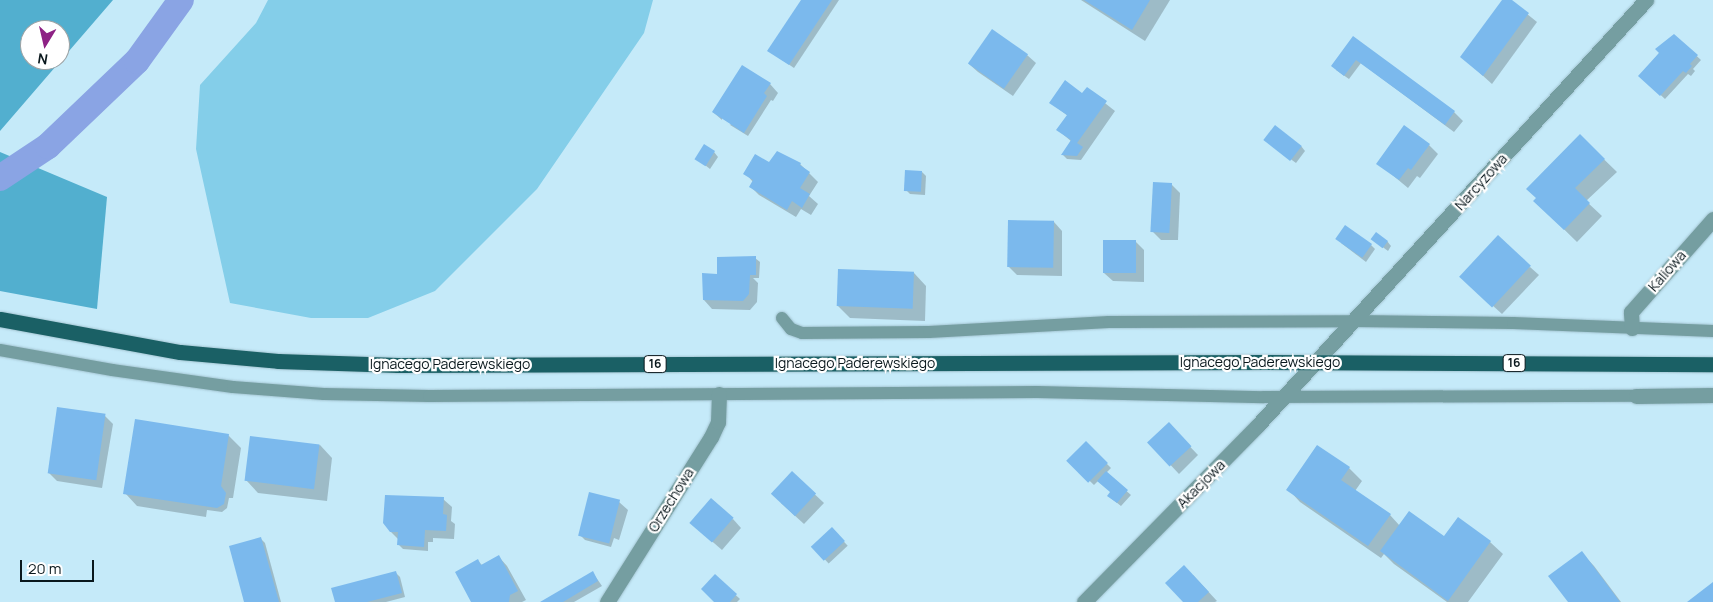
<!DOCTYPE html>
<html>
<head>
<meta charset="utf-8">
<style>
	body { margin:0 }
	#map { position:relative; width:1713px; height:602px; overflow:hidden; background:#c5eaf9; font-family:Manrope,sans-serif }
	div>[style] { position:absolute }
	.green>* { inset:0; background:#84cee9 }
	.forest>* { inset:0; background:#52afcf }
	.shadow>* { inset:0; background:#0003; transform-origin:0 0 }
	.canal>* { height:26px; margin:-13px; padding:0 13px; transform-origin:13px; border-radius:13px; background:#8aa4e4 }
	.building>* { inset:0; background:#7bb9ed; transform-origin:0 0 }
	.roads { filter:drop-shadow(0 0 1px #a3c4d1) drop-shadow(0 0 1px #a3c4d1) }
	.lane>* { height:12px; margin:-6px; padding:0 6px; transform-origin:6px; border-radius:6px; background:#759ea1 }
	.street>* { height:15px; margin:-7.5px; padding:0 7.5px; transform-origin:7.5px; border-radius:7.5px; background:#759ea1 }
	.primary>* { height:15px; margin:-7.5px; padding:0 7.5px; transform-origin:7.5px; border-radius:7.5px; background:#1a6065 }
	span { translate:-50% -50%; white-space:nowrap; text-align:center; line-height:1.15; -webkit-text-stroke:4.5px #fff; paint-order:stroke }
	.shield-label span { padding:1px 4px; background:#fff; border:1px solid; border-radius:4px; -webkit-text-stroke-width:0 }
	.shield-label { font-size:12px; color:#0a181d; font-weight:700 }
	.street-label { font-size:14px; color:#0a181d }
	.north { position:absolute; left:20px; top:20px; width:50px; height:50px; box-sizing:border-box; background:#fff; border:1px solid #9da3a5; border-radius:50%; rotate:189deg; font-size:14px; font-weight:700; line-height:20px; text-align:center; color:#0a181d }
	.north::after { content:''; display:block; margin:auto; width:18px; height:22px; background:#8e2285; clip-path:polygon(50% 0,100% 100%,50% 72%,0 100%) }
	.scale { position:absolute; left:20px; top:560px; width:74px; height:22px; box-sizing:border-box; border:2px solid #0a181d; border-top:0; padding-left:6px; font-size:15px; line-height:18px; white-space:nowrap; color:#0a181d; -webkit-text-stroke:4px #fff; paint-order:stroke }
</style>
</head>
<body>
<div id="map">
	<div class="green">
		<div style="clip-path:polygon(268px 0,653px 0,644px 33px,537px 189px,435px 291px,368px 318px,311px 318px,230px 303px,196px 149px,200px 85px,256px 23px)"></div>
	</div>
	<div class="forest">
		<div style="clip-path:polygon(evenodd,0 0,113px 0,0 131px,0 0,30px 30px,60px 30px,60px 60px,30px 60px,30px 30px)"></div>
		<div style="clip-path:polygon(0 152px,107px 197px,97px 309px,0 291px)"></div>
	</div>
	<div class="shadow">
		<div style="clip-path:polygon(802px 0,839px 0,794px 68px,769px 51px)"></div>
		<div style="clip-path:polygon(1081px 0,1170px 0,1145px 41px)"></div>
		<div style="clip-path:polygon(1503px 0,1510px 0,1537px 22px,1492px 84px,1471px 65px)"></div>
		<div style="clip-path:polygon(1674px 35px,1701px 60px,1693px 69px,1695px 71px,1691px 76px,1688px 74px,1665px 99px,1640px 76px)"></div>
		<div style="clip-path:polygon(1353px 38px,1454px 112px,1463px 121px,1454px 132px,1361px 63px,1349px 79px,1336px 70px)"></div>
		<div style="clip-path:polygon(1027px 55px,1036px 63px,1013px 96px,978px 72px,969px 64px)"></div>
		<div style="clip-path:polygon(evenodd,770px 84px,778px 93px,773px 101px,771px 100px,748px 136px,722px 120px,713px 112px,770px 84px,722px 117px,732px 123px,730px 125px,722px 120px,722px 117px)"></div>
		<div style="clip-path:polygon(1087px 89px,1115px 111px,1081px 160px,1067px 159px,1063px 155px,1072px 142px,1058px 130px,1068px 116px,1055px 106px,1083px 95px)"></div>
		<div style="clip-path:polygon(1580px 136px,1617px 172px,1586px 201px,1602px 216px,1577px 242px,1535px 201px)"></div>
		<div style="clip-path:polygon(1270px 144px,1301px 146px,1305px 151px,1296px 163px)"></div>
		<div style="clip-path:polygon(1429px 145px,1438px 154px,1420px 178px,1417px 176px,1408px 188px,1378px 163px)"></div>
		<div style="clip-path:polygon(714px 152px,718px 157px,710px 169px,696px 158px)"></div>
		<div style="clip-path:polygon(769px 164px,800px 164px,818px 182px,809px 196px,818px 204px,811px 215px,801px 209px,796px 217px,759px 195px,750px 186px,753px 182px,745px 173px)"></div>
		<div style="clip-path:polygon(922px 172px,926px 176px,925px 195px,910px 194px,906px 190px)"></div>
		<div style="clip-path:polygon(1171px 184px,1180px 193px,1178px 240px,1161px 240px,1152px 231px)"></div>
		<div style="clip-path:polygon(1054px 222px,1062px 231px,1062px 276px,1017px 275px,1008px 266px)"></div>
		<div style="clip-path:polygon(1372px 239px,1387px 241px,1391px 246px,1388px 251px)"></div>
		<div style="clip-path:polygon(1135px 241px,1144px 250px,1144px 282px,1113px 281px,1104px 273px)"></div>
		<div style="clip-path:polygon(1341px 243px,1371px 245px,1375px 249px,1366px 262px)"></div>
		<div style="clip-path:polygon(755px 258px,760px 262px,759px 278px,753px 278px,758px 283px,757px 302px,750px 310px,712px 309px,704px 300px,718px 275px)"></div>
		<div style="clip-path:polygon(1530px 267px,1539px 275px,1502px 314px,1470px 285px)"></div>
		<div style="clip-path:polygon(914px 273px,926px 286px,925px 321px,850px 318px,838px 306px)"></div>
		<div style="clip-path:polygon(104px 415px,113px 424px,102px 488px,57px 481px,48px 472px)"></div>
		<div style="clip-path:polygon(1177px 433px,1198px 455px,1179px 474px,1149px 442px)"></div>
		<div style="clip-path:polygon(228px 435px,241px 448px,233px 498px,229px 498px,227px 508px,222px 512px,207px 510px,206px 517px,137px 506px,125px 493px)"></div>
		<div style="clip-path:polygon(1086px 443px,1111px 468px,1106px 473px,1131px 495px,1121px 506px,1112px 499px,1111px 492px,1098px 481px,1094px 485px,1069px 461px)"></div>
		<div style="clip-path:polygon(320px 445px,332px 458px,327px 501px,258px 493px,246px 480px)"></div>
		<div style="clip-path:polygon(1317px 446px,1349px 468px,1362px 481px,1355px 491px,1390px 515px,1400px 526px,1444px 538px,1490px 542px,1503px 554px,1468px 602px,1447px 602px,1394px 564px,1384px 554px,1381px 558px,1300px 502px,1288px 489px)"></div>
		<div style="clip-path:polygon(792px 473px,824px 503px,804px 524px,781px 503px)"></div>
		<div style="clip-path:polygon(590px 493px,619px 502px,628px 510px,619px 540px,614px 538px,611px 547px,585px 540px,581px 536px)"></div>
		<div style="clip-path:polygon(443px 499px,452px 507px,451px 521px,455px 524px,454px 539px,433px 538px,433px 542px,428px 542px,428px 551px,403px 549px,399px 545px,399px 540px,391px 532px)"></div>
		<div style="clip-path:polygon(733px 519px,741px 528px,722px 550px,699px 530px)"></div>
		<div style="left:832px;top:529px;width:23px;height:26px;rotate:47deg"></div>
		<div style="clip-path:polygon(261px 539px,265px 543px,281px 602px,245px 602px)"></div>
		<div style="clip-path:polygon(1582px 553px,1594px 566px,1621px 602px,1569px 602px)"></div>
		<div style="clip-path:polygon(499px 557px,507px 566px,526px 600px,522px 602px,473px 602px,478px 561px,483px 566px)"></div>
		<div style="clip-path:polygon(396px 573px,400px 577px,405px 597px,386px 602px,336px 602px)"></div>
		<div style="clip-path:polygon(593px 573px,602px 586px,574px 602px,544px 602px)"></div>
		<div style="clip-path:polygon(1193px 575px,1217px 601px,1215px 602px,1184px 602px)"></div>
		<div style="clip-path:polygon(715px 576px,740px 599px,737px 602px,716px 602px)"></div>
	</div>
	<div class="canal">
		<div style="left:0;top:178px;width:58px;rotate:-33.7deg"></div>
		<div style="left:48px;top:146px;width:123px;rotate:-43.7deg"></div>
		<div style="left:137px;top:61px;width:75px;rotate:-54.2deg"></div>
	</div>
	<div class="building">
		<div style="clip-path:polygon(801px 0,832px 0,789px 65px,767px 51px)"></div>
		<div style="clip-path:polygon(1084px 0,1150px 0,1132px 30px)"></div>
		<div style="clip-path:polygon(1502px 0,1512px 0,1529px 13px,1483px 76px,1460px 57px)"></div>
		<div style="left:992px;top:29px;width:44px;height:42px;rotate:35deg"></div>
		<div style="clip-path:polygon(1674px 34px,1698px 55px,1690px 64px,1692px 66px,1686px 73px,1683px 71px,1660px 96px,1638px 76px,1659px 53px,1655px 49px)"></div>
		<div style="clip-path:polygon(1353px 36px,1455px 111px,1445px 125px,1356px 60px,1344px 76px,1331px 66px)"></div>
		<div style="clip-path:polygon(742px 65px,771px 83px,764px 93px,767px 96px,744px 133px,712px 112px)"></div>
		<div style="clip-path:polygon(1065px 80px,1082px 93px,1087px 87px,1107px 101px,1077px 143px,1083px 147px,1077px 156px,1061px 155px,1071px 140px,1056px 130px,1067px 115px,1049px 103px)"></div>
		<div style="left:1275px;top:125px;width:34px;height:19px;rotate:38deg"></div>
		<div style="clip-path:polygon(1404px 125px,1430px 144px,1411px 170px,1408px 168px,1399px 180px,1376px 164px)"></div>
		<div style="clip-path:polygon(1580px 134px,1605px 159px,1575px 188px,1590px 203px,1564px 230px,1533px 201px,1536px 198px,1526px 189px)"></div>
		<div style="left:704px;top:144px;width:13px;height:18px;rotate:32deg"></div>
		<div style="clip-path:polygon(777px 151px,801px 163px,800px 165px,810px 172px,800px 188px,810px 194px,802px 208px,792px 201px,787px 210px,749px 187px,753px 180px,743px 174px,755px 154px,769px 162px)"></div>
		<div style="left:905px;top:170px;width:17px;height:21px;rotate:3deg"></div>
		<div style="left:1153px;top:182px;width:19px;height:50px;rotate:3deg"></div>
		<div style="left:1008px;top:220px;width:46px;height:47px;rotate:1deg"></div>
		<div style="left:1345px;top:225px;width:33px;height:17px;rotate:35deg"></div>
		<div style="left:1376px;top:232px;width:15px;height:9px;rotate:37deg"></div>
		<div style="left:1498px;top:235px;width:45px;height:57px;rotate:43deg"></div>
		<div style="left:1103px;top:240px;width:33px;height:33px"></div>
		<div style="clip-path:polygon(756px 256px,756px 275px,750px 275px,749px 294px,743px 301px,703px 300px,702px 273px,717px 274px,717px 257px)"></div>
		<div style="left:838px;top:269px;width:76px;height:37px;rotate:2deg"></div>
		<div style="left:57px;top:407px;width:49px;height:67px;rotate:8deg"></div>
		<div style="clip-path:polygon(135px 419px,229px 434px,221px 486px,226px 493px,224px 504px,217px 508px,123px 494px)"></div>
		<div style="left:1169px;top:422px;width:33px;height:30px;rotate:47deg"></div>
		<div style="left:250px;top:436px;width:70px;height:45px;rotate:7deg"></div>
		<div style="left:1086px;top:441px;width:31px;height:28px;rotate:45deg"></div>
		<div style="clip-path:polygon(1317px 445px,1350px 467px,1341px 480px,1391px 514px,1368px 546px,1286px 490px)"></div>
		<div style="left:792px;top:471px;width:33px;height:31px;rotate:43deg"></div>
		<div style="clip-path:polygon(1106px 471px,1128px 490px,1117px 503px,1107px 496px,1110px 492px,1097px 481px)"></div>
		<div style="left:589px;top:492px;width:32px;height:45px;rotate:14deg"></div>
		<div style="clip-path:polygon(385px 495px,444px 497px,443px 514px,447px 515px,446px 531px,425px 530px,424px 547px,397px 545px,398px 532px,390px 532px,383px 523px)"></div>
		<div style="left:711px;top:498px;width:30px;height:33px;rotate:41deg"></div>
		<div style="clip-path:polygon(1409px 511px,1444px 536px,1458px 517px,1491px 541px,1448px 601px,1380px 551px)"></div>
		<div style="left:832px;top:527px;width:19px;height:29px;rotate:47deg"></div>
		<div style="clip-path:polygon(261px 537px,279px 602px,244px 602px,229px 546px)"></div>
		<div style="clip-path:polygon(1582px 551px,1620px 602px,1568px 602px,1548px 576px)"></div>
		<div style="clip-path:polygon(499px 555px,518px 591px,510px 595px,509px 602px,471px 602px,455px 572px,478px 559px,481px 565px)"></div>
		<div style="clip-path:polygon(1184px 565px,1209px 592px,1198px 602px,1183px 602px,1165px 583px)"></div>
		<div style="clip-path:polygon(396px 571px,402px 593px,367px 602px,335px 602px,331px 588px)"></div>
		<div style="clip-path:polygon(593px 571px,598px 581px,563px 602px,540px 602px)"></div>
		<div style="clip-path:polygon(715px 574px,737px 594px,730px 602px,714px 602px,701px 589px)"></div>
		<div style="clip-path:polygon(1713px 582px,1713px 602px,1687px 602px)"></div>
	</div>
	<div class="roads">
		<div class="lane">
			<div style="left:782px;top:318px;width:14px;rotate:51deg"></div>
			<div style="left:791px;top:329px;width:12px;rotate:20deg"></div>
			<div style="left:802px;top:333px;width:127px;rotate:-0.5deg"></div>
			<div style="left:929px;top:332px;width:180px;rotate:-3.2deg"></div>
			<div style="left:1109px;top:322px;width:245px;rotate:-0.2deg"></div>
			<div style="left:1354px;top:321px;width:159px;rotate:0.7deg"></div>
			<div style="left:1513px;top:323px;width:200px;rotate:2.3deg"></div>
			<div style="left:0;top:350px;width:114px;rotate:10.1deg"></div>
			<div style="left:112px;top:370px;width:122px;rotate:8deg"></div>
			<div style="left:233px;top:387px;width:91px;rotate:4.4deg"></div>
			<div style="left:324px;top:394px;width:105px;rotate:1.1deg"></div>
			<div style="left:429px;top:396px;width:608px;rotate:-0.38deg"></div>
			<div style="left:1037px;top:392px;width:227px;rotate:1.3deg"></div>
			<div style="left:1264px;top:397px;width:372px;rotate:-0.2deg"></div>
		</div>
		<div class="street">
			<div style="left:1632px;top:328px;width:16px;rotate:-94deg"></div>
			<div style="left:1631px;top:312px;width:124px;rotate:-48.6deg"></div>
			<div style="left:1636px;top:396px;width:77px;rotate:-0.7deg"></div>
			<div style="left:607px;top:602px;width:195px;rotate:-57.8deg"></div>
			<div style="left:711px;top:437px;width:17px;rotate:-65deg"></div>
			<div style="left:718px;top:422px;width:28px;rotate:-88deg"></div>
			<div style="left:1084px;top:602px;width:247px;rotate:-45.5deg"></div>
			<div style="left:1257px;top:426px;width:577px;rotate:-47.6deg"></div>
		</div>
		<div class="primary">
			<div style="left:0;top:319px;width:183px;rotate:10.4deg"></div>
			<div style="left:180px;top:352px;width:98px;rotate:5.2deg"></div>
			<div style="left:278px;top:361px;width:120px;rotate:1.9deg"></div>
			<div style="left:398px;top:365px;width:867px;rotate:-0.2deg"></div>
			<div style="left:1265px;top:362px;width:448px;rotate:0.3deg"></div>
		</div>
	</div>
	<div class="shield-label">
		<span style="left:1514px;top:363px">16</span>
		<span style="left:655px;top:364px">16</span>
	</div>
	<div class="street-label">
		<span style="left:1481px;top:182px;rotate:-48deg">Narcyzowa</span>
		<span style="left:1667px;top:271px;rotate:-49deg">Kaliowa</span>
		<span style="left:1260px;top:362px">Ignacego Paderewskiego</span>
		<span style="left:855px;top:363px">Ignacego Paderewskiego</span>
		<span style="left:450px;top:364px">Ignacego Paderewskiego</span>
		<span style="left:1201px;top:484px;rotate:-45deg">Akacjowa</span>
		<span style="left:671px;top:500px;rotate:-58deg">Orzechowa</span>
	</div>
	<div class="north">N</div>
	<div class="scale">20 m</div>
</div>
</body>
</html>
